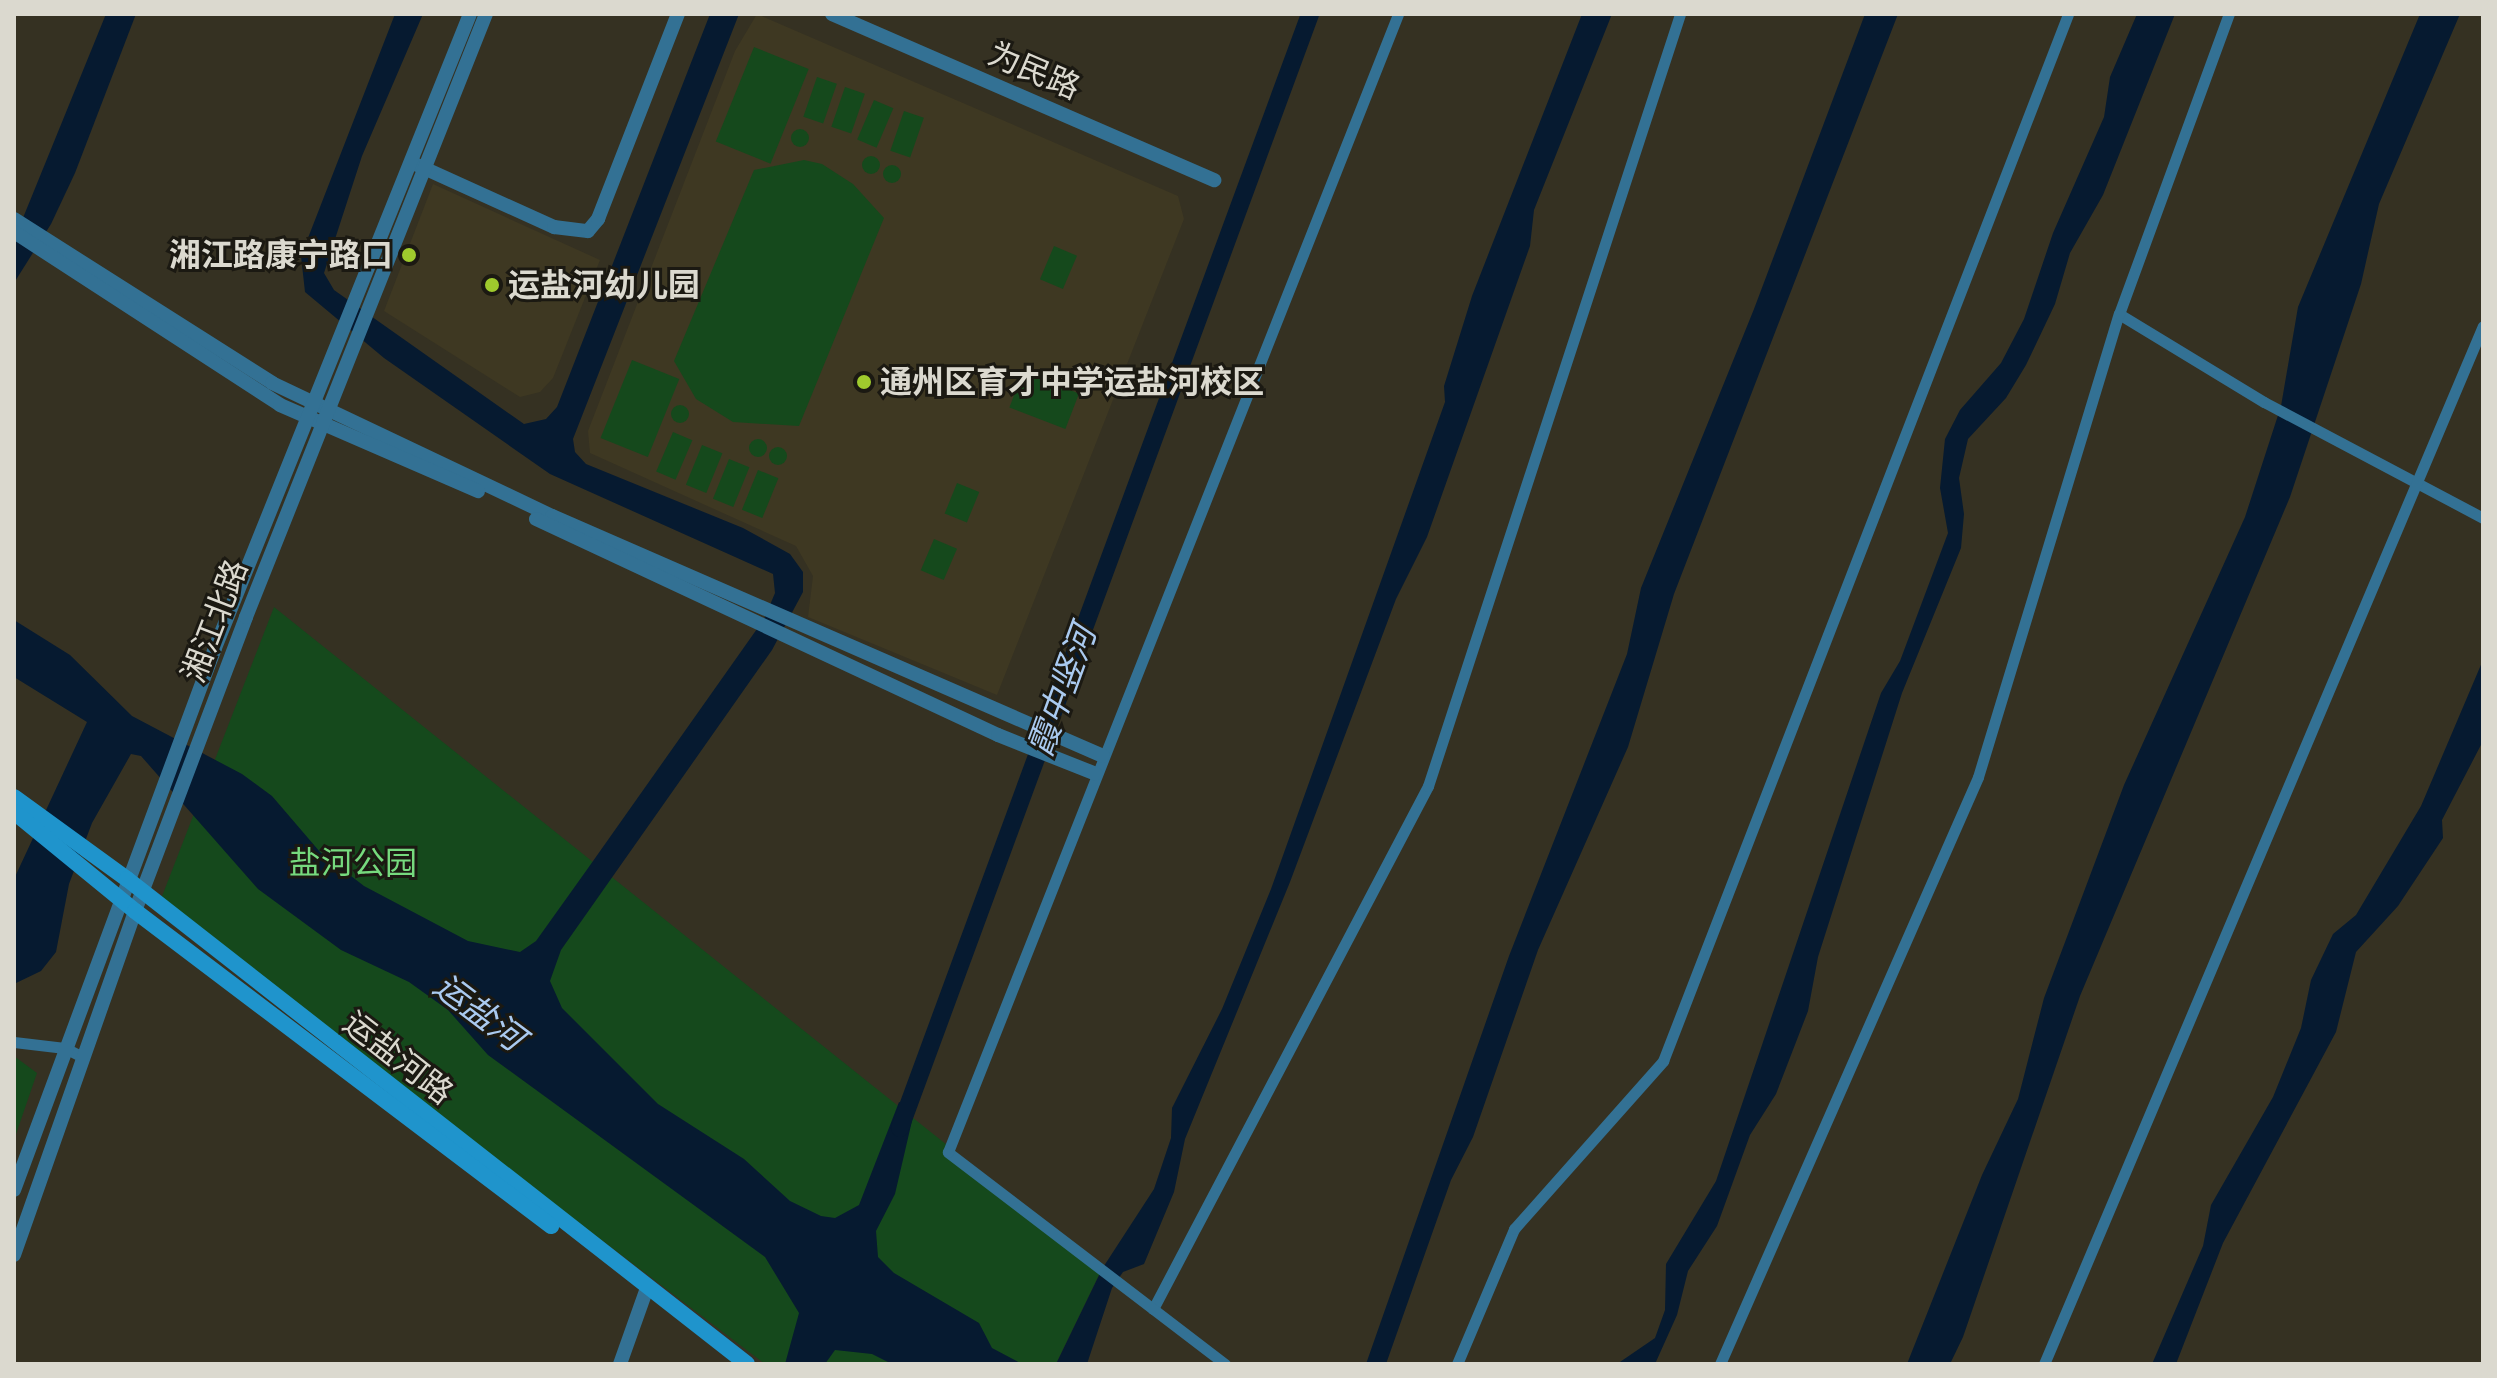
<!DOCTYPE html>
<html>
<head>
<meta charset="utf-8">
<style>
	body { margin:0 }
	#map { position:relative; width:2497px; height:1378px; overflow:hidden; background:#353122; font-family:Jost,"Noto Sans SC",sans-serif }
	div>[style] { position:absolute }
	.built>* { inset:0; background:#3e3822 }
	.green>* { inset:0; background:#15491c; transform-origin:0 0 }
	.round { border-radius:50% }
	.water>* { inset:0; background:#061a30 }
	.river>* { height:18px; margin:-9px; padding:0 9px; transform-origin:9px; border-radius:9px; background:#061a30 }
	.minor>* { height:11px; margin:-5.5px; padding:0 5.5px; transform-origin:5.5px; border-radius:5.5px; background:#337194 }
	.tertiary>* { height:14px; margin:-7px; padding:0 7px; transform-origin:7px; border-radius:7px; background:#337194 }
	.secondary>* { height:16px; margin:-8px; padding:0 8px; transform-origin:8px; border-radius:8px; background:#1f94cc }
	.dots>* { width:22px; height:22px; translate:-50% -50%; box-sizing:border-box; border:4px solid #1b1912; border-radius:50% }
	span { translate:-50% -50%; white-space:nowrap; text-align:center; line-height:1.15; -webkit-text-stroke:6px #1b1912; paint-order:stroke }
	.street-label { font-size:32px; color:#dbd9cf }
	.poi-label { font-size:32px; color:#dbd9cf; font-weight:700 }
	.right { translate:-100% -50%; text-align:right }
	.left { translate:0 -50%; text-align:left }
	.park-label { font-size:32px; color:#76da7e }
	.water-label { font-size:34px; color:#aacaf0; font-style:italic }
	.frame { position:absolute; inset:0; border:16px solid #dbd9cf; pointer-events:none }
</style>
</head>
<body>
<div id="map">
	<div class="built">
		<div style="clip-path:polygon(757px 14px,1178px 196px,1184px 219px,997px 695px,808px 617px,813px 576px,796px 546px,590px 453px,588px 431px,735px 51px)"></div>
		<div style="clip-path:polygon(433px 184px,600px 260px,553px 378px,540px 392px,520px 397px,384px 311px)"></div>
	</div>
	<div class="green">
		<div style="left:754px;top:47px;width:59px;height:102px;rotate:22deg"></div>
		<div style="left:817px;top:77px;width:21px;height:42px;rotate:19deg"></div>
		<div style="left:845px;top:87px;width:21px;height:42px;rotate:19deg"></div>
		<div style="left:874px;top:100px;width:21px;height:43px;rotate:23deg"></div>
		<div style="left:904px;top:111px;width:21px;height:42px;rotate:19deg"></div>
		<div class="round" style="left:791px;top:129px;width:18px;height:18px"></div>
		<div class="round" style="left:862px;top:156px;width:18px;height:18px"></div>
		<div style="clip-path:polygon(804px 160px,822px 164px,853px 184px,884px 218px,799px 426px,733px 422px,696px 399px,674px 361px,754px 170px)"></div>
		<div class="round" style="left:883px;top:165px;width:18px;height:18px"></div>
		<div style="left:1054px;top:246px;width:25px;height:36px;rotate:23deg"></div>
		<div style="left:632px;top:360px;width:51px;height:84px;rotate:22deg"></div>
		<div style="left:1023px;top:372px;width:60px;height:38px;rotate:21deg"></div>
		<div class="round" style="left:671px;top:405px;width:18px;height:18px"></div>
		<div style="left:673px;top:432px;width:21px;height:43px;rotate:23deg"></div>
		<div class="round" style="left:749px;top:439px;width:18px;height:18px"></div>
		<div style="left:702px;top:445px;width:22px;height:43px;rotate:22deg"></div>
		<div class="round" style="left:769px;top:447px;width:18px;height:18px"></div>
		<div style="left:729px;top:459px;width:22px;height:43px;rotate:22deg"></div>
		<div style="left:758px;top:470px;width:22px;height:43px;rotate:22deg"></div>
		<div style="left:957px;top:483px;width:24px;height:33px;rotate:22deg"></div>
		<div style="left:934px;top:539px;width:25px;height:34px;rotate:23deg"></div>
		<div style="clip-path:polygon(274px 607px,1102px 1269px,1056px 1364px,765px 1364px,159px 904px)"></div>
		<div style="clip-path:polygon(14px 1056px,37px 1073px,14px 1140px)"></div>
	</div>
	<div class="water">
		<div style="clip-path:polygon(106px 14px,136px 14px,75px 173px,51px 224px,14px 283px,14px 240px)"></div>
		<div style="clip-path:polygon(395px 14px,423px 14px,362px 156px,324px 273px,334px 290px,524px 424px,546px 419px,557px 407px,710px 14px,739px 14px,573px 439px,575px 452px,586px 464px,743px 528px,790px 554px,803px 572px,803px 592px,772px 650px,561px 950px,550px 981px,562px 1008px,658px 1104px,744px 1159px,790px 1201px,821px 1216px,835px 1218px,859px 1205px,899px 1102px,915px 1108px,895px 1194px,876px 1231px,878px 1257px,894px 1273px,979px 1323px,992px 1348px,1022px 1364px,892px 1364px,872px 1354px,835px 1350px,825px 1364px,785px 1364px,799px 1313px,765px 1257px,488px 1055px,448px 1010px,409px 982px,341px 950px,258px 889px,141px 756px,131px 754px,92px 823px,69px 884px,56px 952px,41px 971px,14px 984px,14px 879px,87px 722px,14px 677px,14px 620px,70px 655px,132px 716px,242px 774px,272px 796px,320px 852px,364px 886px,468px 941px,520px 952px,536px 941px,586px 871px,764px 619px,775px 593px,773px 574px,550px 474px,384px 358px,305px 292px,301px 256px)"></div>
		<div style="clip-path:polygon(1582px 14px,1612px 14px,1534px 210px,1530px 246px,1427px 537px,1396px 599px,1290px 882px,1185px 1139px,1174px 1192px,1144px 1264px,1123px 1272px,1112px 1288px,1087px 1364px,1056px 1364px,1102px 1269px,1154px 1189px,1171px 1138px,1172px 1108px,1222px 1009px,1271px 889px,1445px 402px,1444px 386px,1472px 296px)"></div>
		<div style="clip-path:polygon(1865px 14px,1898px 14px,1674px 594px,1628px 747px,1538px 950px,1473px 1137px,1451px 1180px,1386px 1364px,1366px 1364px,1509px 956px,1627px 654px,1641px 588px,1754px 309px)"></div>
		<div style="clip-path:polygon(2137px 14px,2175px 14px,2103px 195px,2070px 253px,2055px 304px,2026px 365px,2006px 398px,1968px 439px,1959px 478px,1964px 514px,1961px 548px,1902px 693px,1818px 957px,1808px 1011px,1776px 1094px,1750px 1135px,1717px 1226px,1688px 1271px,1677px 1315px,1655px 1364px,1617px 1364px,1655px 1338px,1665px 1310px,1666px 1264px,1716px 1181px,1881px 693px,1900px 661px,1948px 533px,1940px 488px,1945px 439px,1960px 410px,2001px 363px,2024px 319px,2053px 233px,2104px 117px,2110px 77px)"></div>
		<div style="clip-path:polygon(2420px 14px,2460px 14px,2379px 204px,2361px 284px,2290px 497px,2080px 996px,1963px 1337px,1950px 1364px,1907px 1364px,1982px 1175px,2018px 1099px,2044px 998px,2124px 785px,2245px 517px,2281px 406px,2298px 307px)"></div>
		<div style="clip-path:polygon(2483px 660px,2483px 741px,2442px 820px,2443px 838px,2398px 906px,2356px 952px,2336px 1032px,2223px 1243px,2176px 1364px,2152px 1364px,2203px 1246px,2211px 1205px,2273px 1097px,2301px 1028px,2311px 980px,2333px 934px,2356px 915px,2421px 806px)"></div>
	</div>
	<div class="river">
		<div style="left:900px;top:1128px;width:1187px;rotate:-69.79deg"></div>
	</div>
	<div class="minor">
		<div style="left:2119px;top:314px;width:170px;rotate:31.3deg"></div>
		<div style="left:2264px;top:402px;width:248px;rotate:27.9deg"></div>
		<div style="left:14px;top:1042px;width:51px;rotate:6.7deg"></div>
		<div style="left:65px;top:1048px;width:20px;rotate:27deg"></div>
		<div style="left:1153px;top:1309px;width:591px;rotate:-62.26deg"></div>
		<div style="left:1428px;top:786px;width:812px;rotate:-71.92deg"></div>
		<div style="left:1225px;top:1364px;width:349px;rotate:-142.6deg"></div>
		<div style="left:948px;top:1152px;width:1224px;rotate:-68.42deg"></div>
		<div style="left:1457px;top:1364px;width:147px;rotate:-67.1deg"></div>
		<div style="left:1514px;top:1229px;width:225px;rotate:-48.4deg"></div>
		<div style="left:1663px;top:1061px;width:1123px;rotate:-68.85deg"></div>
		<div style="left:1720px;top:1364px;width:641px;rotate:-66.27deg"></div>
		<div style="left:1978px;top:777px;width:484px;rotate:-73.1deg"></div>
		<div style="left:2119px;top:314px;width:320px;rotate:-69.9deg"></div>
		<div style="left:2044px;top:1364px;width:1127px;rotate:-67.08deg"></div>
	</div>
	<div class="tertiary">
		<div style="left:832px;top:14px;width:417px;rotate:23.5deg"></div>
		<div style="left:415px;top:164px;width:153px;rotate:24.4deg"></div>
		<div style="left:554px;top:227px;width:34px;rotate:7deg"></div>
		<div style="left:588px;top:231px;width:16px;rotate:-50deg"></div>
		<div style="left:598px;top:219px;width:220px;rotate:-68.7deg"></div>
		<div style="left:14px;top:219px;width:306px;rotate:32.4deg"></div>
		<div style="left:272px;top:383px;width:310px;rotate:25.4deg"></div>
		<div style="left:552px;top:516px;width:601px;rotate:23.54deg"></div>
		<div style="left:14px;top:232px;width:317px;rotate:33deg"></div>
		<div style="left:280px;top:405px;width:216px;rotate:23.5deg"></div>
		<div style="left:536px;top:519px;width:510px;rotate:25.06deg"></div>
		<div style="left:998px;top:735px;width:105px;rotate:21.7deg"></div>
		<div style="left:14px;top:1190px;width:578px;rotate:-69.65deg"></div>
		<div style="left:215px;top:648px;width:683px;rotate:-68.09deg"></div>
		<div style="left:14px;top:1255px;width:365px;rotate:-70.6deg"></div>
		<div style="left:135px;top:911px;width:314px;rotate:-69.3deg"></div>
		<div style="left:246px;top:617px;width:649px;rotate:-68.3deg"></div>
		<div style="left:620px;top:1364px;width:81px;rotate:-70.4deg"></div>
	</div>
	<div class="secondary">
		<div style="left:14px;top:797px;width:140px;rotate:36deg"></div>
		<div style="left:127px;top:879px;width:787px;rotate:38.03deg"></div>
		<div style="left:14px;top:812px;width:156px;rotate:39.3deg"></div>
		<div style="left:135px;top:911px;width:522px;rotate:37.13deg"></div>
	</div>
	<div class="dots">
		<div style="left:409px;top:255px;background:#9fca2d"></div>
		<div style="left:492px;top:285px;background:#9fca2d"></div>
		<div style="left:864px;top:382px;background:#9fca2d"></div>
	</div>
	<div class="street-label">
		<span style="left:1034px;top:71px;rotate:23deg">为民路</span>
		<span style="left:215px;top:621px;rotate:-69deg">湘江北路</span>
		<span style="left:398px;top:1058px;rotate:38deg">运盐河路</span>
	</div>
	<div class="poi-label">
		<span class="right" style="left:393px;top:255px">湘江路康宁路口</span>
		<span class="left" style="left:508px;top:285px">运盐河幼儿园</span>
		<span class="left" style="left:880px;top:382px">通州区育才中学运盐河校区</span>
	</div>
	<div class="park-label">
		<span style="left:353px;top:863px">盐河公园</span>
	</div>
	<div class="water-label">
		<span style="left:1062px;top:691px;rotate:-70deg">霞中竖河</span>
		<span style="left:479px;top:1012px;rotate:37deg">运盐河</span>
	</div>
	<div class="frame"></div>
</div>
</body>
</html>
